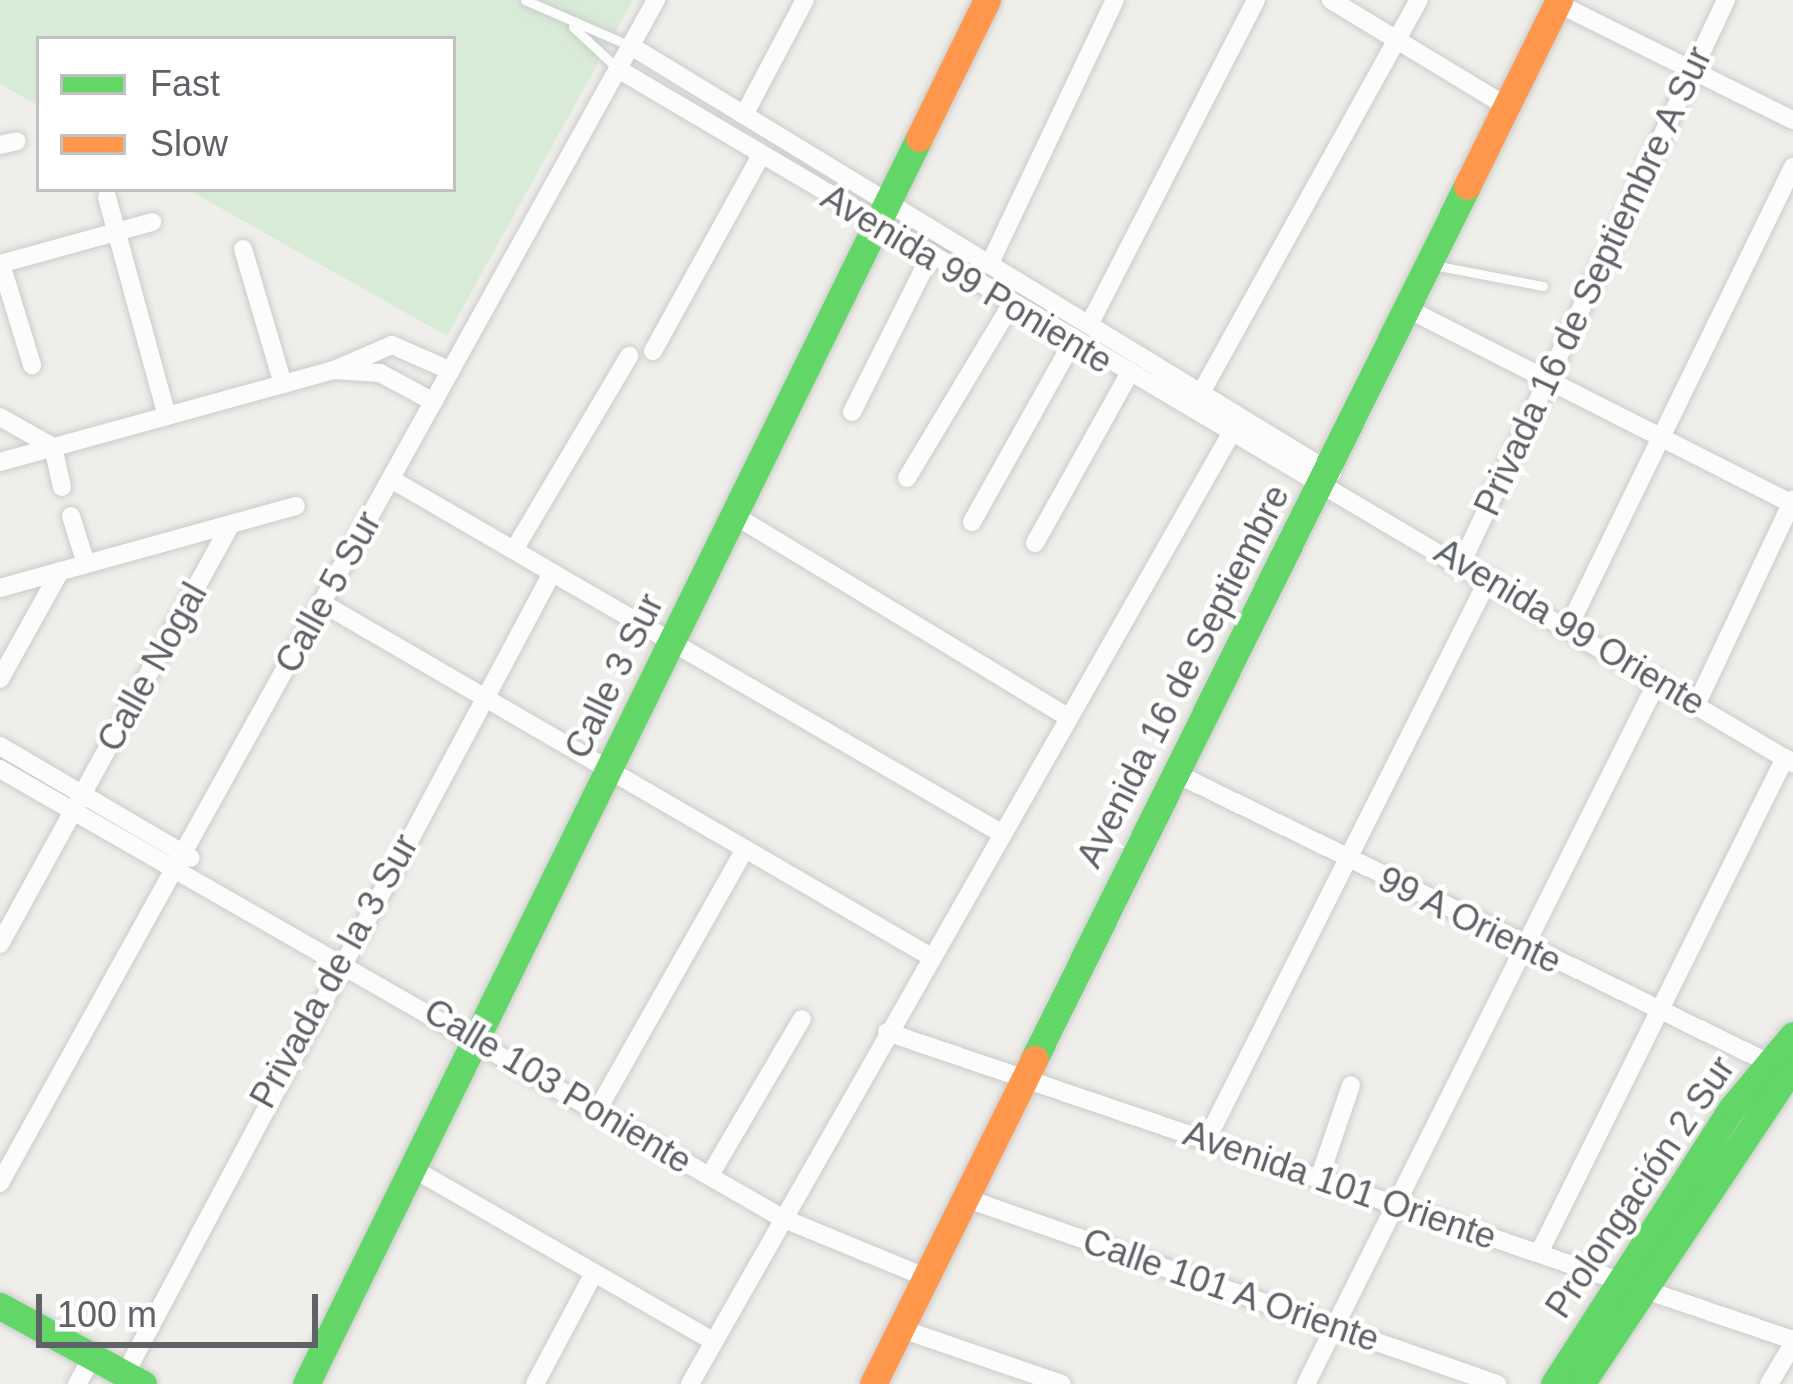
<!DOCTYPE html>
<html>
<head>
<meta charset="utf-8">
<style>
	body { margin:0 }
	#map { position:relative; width:1793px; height:1384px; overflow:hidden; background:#efeeea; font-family:Arial,sans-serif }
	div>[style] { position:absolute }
	.green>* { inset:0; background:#d8ebd6 }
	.roads { filter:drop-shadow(0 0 3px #cbcccc) drop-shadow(0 0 3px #cbcccc) }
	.lane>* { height:9px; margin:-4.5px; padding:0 4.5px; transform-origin:4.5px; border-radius:4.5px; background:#fdfcfc }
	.street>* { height:18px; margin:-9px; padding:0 9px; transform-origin:9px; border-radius:9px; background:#fdfcfc }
	.fast>* { height:27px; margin:-13.5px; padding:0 13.5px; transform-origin:13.5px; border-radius:13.5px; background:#63d668 }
	.slow>* { height:27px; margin:-13.5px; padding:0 13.5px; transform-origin:13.5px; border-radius:13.5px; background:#ff974d }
	span { translate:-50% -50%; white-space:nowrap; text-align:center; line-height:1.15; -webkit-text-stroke:9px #fff; paint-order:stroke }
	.street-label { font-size:36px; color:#5f6368 }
	.legend { position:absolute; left:36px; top:36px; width:420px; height:156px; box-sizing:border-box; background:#fff; border:3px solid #bfc1c3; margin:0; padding:15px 21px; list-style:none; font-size:36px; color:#5f6368 }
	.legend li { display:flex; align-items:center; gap:24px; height:60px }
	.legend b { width:60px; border:3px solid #bfc1c3 }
	.scale { position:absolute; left:36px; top:1294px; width:282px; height:54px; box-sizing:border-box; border:6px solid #5f6368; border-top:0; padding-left:15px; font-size:36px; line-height:42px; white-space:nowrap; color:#5f6368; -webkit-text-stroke:9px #fff; paint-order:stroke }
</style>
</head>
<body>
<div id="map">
	<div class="green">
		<div style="clip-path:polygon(0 0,633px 0,447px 336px,187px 189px,453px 189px,453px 39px,39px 39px,39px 106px,0 84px)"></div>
	</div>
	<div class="roads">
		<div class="lane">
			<div style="left:525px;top:0;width:116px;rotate:23.5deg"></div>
			<div style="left:573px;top:27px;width:62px;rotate:43deg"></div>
			<div style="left:1433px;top:265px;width:112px;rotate:10.8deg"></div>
		</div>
		<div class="street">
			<div style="left:1331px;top:0;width:205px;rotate:31.2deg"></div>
			<div style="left:1557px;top:3px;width:263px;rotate:26.4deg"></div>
			<div style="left:631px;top:46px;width:821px;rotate:31.35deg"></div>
			<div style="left:618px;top:69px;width:1365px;rotate:30.57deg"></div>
			<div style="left:744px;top:115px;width:130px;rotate:-62.1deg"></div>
			<div style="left:0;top:145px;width:17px;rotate:-13deg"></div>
			<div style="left:107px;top:197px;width:227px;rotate:74.7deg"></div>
			<div style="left:243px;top:249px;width:141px;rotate:73.5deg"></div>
			<div style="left:990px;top:263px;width:291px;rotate:-64.6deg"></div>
			<div style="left:0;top:264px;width:158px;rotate:-15.4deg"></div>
			<div style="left:1px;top:264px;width:106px;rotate:72.9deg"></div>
			<div style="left:1406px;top:308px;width:434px;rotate:26.9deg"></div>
			<div style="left:1090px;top:323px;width:363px;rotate:-62.8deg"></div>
			<div style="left:653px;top:351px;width:224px;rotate:-61.1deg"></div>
			<div style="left:334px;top:370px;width:63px;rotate:-23.3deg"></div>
			<div style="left:392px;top:345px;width:64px;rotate:23.8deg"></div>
			<div style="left:1197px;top:400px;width:457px;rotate:-61deg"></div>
			<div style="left:852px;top:412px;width:174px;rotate:-63.4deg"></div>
			<div style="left:0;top:417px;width:61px;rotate:29.5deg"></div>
			<div style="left:53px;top:447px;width:41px;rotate:77.3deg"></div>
			<div style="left:0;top:462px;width:346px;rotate:-15.4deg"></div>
			<div style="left:334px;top:370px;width:46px;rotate:3.7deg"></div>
			<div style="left:380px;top:373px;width:61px;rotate:28.2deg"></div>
			<div style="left:907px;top:478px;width:202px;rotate:-59deg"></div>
			<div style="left:391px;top:479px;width:705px;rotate:30.13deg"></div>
			<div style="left:734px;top:515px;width:390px;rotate:31.2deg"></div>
			<div style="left:71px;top:516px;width:50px;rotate:72.6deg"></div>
			<div style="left:972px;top:522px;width:205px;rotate:-60.8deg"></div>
			<div style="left:1035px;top:543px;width:191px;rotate:-60.9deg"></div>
			<div style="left:514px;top:550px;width:226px;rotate:-59.3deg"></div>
			<div style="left:1462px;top:562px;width:621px;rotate:-64.84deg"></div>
			<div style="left:0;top:588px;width:307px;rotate:-15.5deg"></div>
			<div style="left:322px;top:603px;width:704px;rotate:30.17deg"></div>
			<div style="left:1569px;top:626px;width:511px;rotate:-63.99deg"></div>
			<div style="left:0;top:679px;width:124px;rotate:-60.9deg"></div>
			<div style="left:1697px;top:703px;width:225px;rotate:-64.7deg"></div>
			<div style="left:0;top:746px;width:221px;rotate:30.4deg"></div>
			<div style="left:0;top:769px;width:902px;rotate:29.86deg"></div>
			<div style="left:782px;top:1218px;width:155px;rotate:22.4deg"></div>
			<div style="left:1175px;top:773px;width:659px;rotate:26.02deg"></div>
			<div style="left:0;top:944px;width:479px;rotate:-61.2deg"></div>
			<div style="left:887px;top:1032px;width:957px;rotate:18.78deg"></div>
			<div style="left:598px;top:1109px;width:299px;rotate:-60.5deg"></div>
			<div style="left:1207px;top:1139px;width:628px;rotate:-63.31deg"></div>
			<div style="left:412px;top:1168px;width:347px;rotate:29.9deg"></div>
			<div style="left:710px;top:1175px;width:181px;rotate:-59.5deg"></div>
			<div style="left:1319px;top:1179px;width:99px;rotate:-71.2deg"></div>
			<div style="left:0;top:1183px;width:1353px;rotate:-60.99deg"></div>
			<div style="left:965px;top:1198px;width:564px;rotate:19.27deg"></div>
			<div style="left:1539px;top:1253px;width:553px;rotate:-63.57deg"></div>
			<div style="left:899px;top:1328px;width:172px;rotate:19deg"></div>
			<div style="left:125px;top:1374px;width:908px;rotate:-61.94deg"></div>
			<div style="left:77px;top:1384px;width:32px;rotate:-60deg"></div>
			<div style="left:535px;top:1384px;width:126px;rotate:-62deg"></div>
			<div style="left:690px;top:1384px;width:1090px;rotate:-60.35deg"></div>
			<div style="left:1306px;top:1384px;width:787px;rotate:-63.43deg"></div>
			<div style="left:1769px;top:1384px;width:47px;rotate:-59deg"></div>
		</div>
		<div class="fast">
			<div style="left:1034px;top:1059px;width:974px;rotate:-63.62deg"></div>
			<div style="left:0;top:1306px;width:163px;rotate:28.6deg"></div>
			<div style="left:306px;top:1384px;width:1389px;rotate:-63.8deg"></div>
			<div style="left:1554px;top:1384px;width:328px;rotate:-57.2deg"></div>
			<div style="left:1732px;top:1108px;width:95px;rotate:-50.1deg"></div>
			<div style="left:1581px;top:1384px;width:382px;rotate:-56.3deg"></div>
		</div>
		<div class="slow">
			<div style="left:919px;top:138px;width:154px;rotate:-63.8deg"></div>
			<div style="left:1467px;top:186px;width:208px;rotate:-63.7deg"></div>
			<div style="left:873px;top:1384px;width:363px;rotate:-63.6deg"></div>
		</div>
	</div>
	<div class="street-label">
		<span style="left:967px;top:279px;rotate:31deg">Avenida 99 Poniente</span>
		<span style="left:1593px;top:281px;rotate:-65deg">Privada 16 de Septiembre A Sur</span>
		<span style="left:328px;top:592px;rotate:-61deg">Calle 5 Sur</span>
		<span style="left:1570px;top:627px;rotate:31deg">Avenida 99 Oriente</span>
		<span style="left:152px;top:667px;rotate:-61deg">Calle Nogal</span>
		<span style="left:614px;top:676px;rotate:-64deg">Calle 3 Sur</span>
		<span style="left:1183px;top:676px;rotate:-63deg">Avenida 16 de Septiembre</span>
		<span style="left:1470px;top:920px;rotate:26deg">99 A Oriente</span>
		<span style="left:334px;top:971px;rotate:-61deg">Privada de la 3 Sur</span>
		<span style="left:558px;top:1086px;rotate:31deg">Calle 103 Poniente</span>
		<span style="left:1340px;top:1185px;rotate:19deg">Avenida 101 Oriente</span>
		<span style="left:1640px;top:1187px;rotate:-56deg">Prolongación 2 Sur</span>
		<span style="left:1231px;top:1290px;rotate:19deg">Calle 101 A Oriente</span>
	</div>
	<ul class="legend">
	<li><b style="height:15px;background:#63d668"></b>Fast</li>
	<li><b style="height:15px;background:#ff974d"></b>Slow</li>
	</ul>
	<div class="scale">100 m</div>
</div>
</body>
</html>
